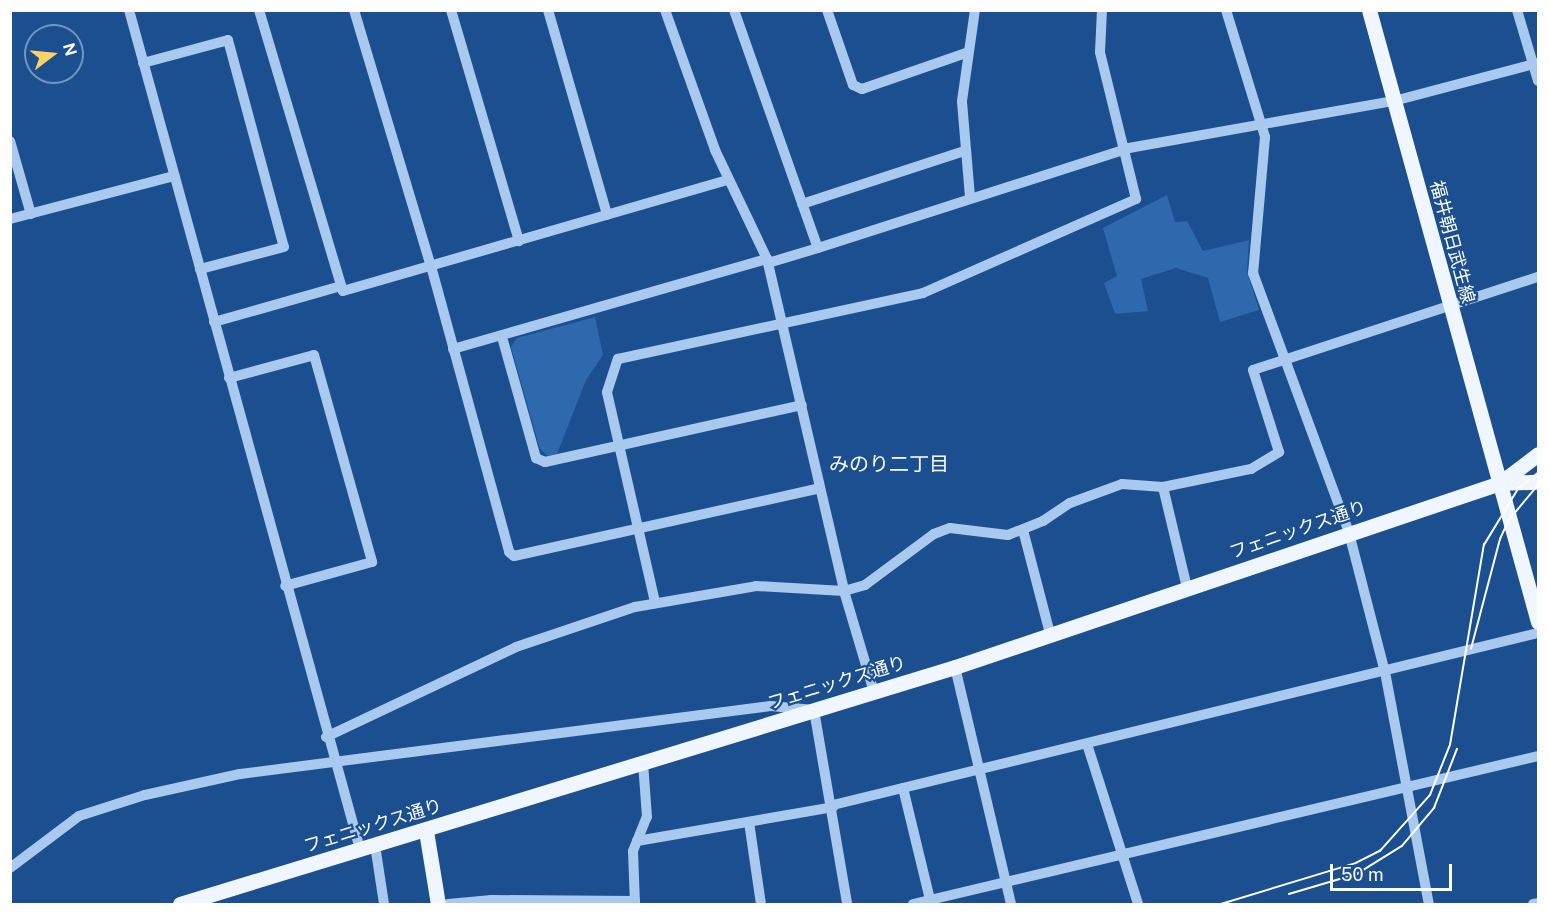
<!DOCTYPE html>
<html>
<head>
<meta charset="utf-8">
<style>
	body { margin:0 }
	#map { position:relative; width:1549px; height:915px; overflow:hidden; background:#1b4f8f; font-family:"Public Sans","Noto Sans JP",sans-serif }
	div>[style] { position:absolute }
	.green>* { inset:0; background:#2e69ad }
	.minor>* { height:10px; margin:-5px; padding:0 5px; transform-origin:5px; border-radius:5px; background:#a9c9ee }
	.major>* { height:15px; margin:-7.5px; padding:0 7.5px; transform-origin:7.5px; border-radius:7.5px; background:#f0f6ff }
	.tram>* { height:1.5px; margin:-0.75px; padding:0 0.75px; transform-origin:0.75px; border-radius:0.75px; background:#fff }
	span { translate:-50% -50%; white-space:nowrap; text-align:center; line-height:1.15; -webkit-text-stroke:4.5px #1b4f8f; paint-order:stroke }
	.street-label { font-size:18px; color:#fff }
	.neighbourhood-label { font-size:20px; color:#fff }
	.frame { position:absolute; inset:0; border:12px solid #fff; pointer-events:none }
	.north { position:absolute; left:24px; top:24px; width:60px; height:60px; box-sizing:border-box; background:#1b4f8f; border:2px solid #7695bc; border-radius:50%; rotate:74deg; font-size:16px; font-weight:700; line-height:24px; text-align:center; color:#fff }
	.north::after { content:''; display:block; margin:auto; width:21px; height:27px; background:#ffd166; clip-path:polygon(50% 0,100% 100%,50% 72%,0 100%) }
	.scale { position:absolute; left:1330px; top:864px; width:122px; height:27px; box-sizing:border-box; border:3px solid #fff; border-top:0; padding-left:8px; font-size:18px; line-height:21px; white-space:nowrap; color:#fff; -webkit-text-stroke:4px #1b4f8f; paint-order:stroke }
</style>
</head>
<body>
<div id="map">
	<div class="green">
		<div style="clip-path:polygon(1167px 195px,1175px 222px,1187px 221px,1203px 251px,1249px 240px,1247px 271px,1259px 310px,1220px 322px,1208px 278px,1176px 268px,1141px 279px,1148px 311px,1115px 314px,1104px 283px,1117px 276px,1103px 228px)"></div>
		<div style="clip-path:polygon(595px 317px,603px 355px,586px 380px,557px 454px,548px 456px,540px 449px,511px 347px,517px 338px)"></div>
	</div>
	<div class="minor">
		<div style="left:129px;top:10px;width:870px;rotate:74.61deg"></div>
		<div style="left:259px;top:10px;width:293px;rotate:73.4deg"></div>
		<div style="left:343px;top:291px;width:401px;rotate:-16.1deg"></div>
		<div style="left:354px;top:10px;width:267px;rotate:73.3deg"></div>
		<div style="left:431px;top:266px;width:296px;rotate:74.7deg"></div>
		<div style="left:509px;top:552px;width:6px;rotate:39deg"></div>
		<div style="left:514px;top:556px;width:313px;rotate:-12.5deg"></div>
		<div style="left:451px;top:10px;width:241px;rotate:73.6deg"></div>
		<div style="left:548px;top:10px;width:213px;rotate:73.9deg"></div>
		<div style="left:665px;top:10px;width:149px;rotate:70.3deg"></div>
		<div style="left:715px;top:150px;width:121px;rotate:64.5deg"></div>
		<div style="left:767px;top:259px;width:341px;rotate:76.9deg"></div>
		<div style="left:844px;top:591px;width:105px;rotate:73.5deg"></div>
		<div style="left:734px;top:10px;width:252px;rotate:70.6deg"></div>
		<div style="left:818px;top:248px;width:52px;rotate:163.3deg"></div>
		<div style="left:827px;top:10px;width:79px;rotate:70.9deg"></div>
		<div style="left:853px;top:85px;width:10px;rotate:24deg"></div>
		<div style="left:862px;top:89px;width:110px;rotate:-19.1deg"></div>
		<div style="left:1226px;top:10px;width:133px;rotate:72.9deg"></div>
		<div style="left:1265px;top:137px;width:137px;rotate:95deg"></div>
		<div style="left:1253px;top:273px;width:277px;rotate:69.7deg"></div>
		<div style="left:1349px;top:533px;width:144px;rotate:75.5deg"></div>
		<div style="left:1385px;top:672px;width:236px;rotate:79.3deg"></div>
		<div style="left:1517px;top:10px;width:74px;rotate:73.5deg"></div>
		<div style="left:143px;top:63px;width:88px;rotate:-15.1deg"></div>
		<div style="left:228px;top:40px;width:214px;rotate:74.9deg"></div>
		<div style="left:284px;top:247px;width:87px;rotate:165.3deg"></div>
		<div style="left:10px;top:141px;width:76px;rotate:74deg"></div>
		<div style="left:970px;top:197px;width:96px;rotate:-94.8deg"></div>
		<div style="left:962px;top:101px;width:92px;rotate:-81.9deg"></div>
		<div style="left:802px;top:204px;width:170px;rotate:-18.1deg"></div>
		<div style="left:10px;top:219px;width:170px;rotate:-14.7deg"></div>
		<div style="left:818px;top:248px;width:327px;rotate:-17.8deg"></div>
		<div style="left:1129px;top:148px;width:269px;rotate:-10.1deg"></div>
		<div style="left:1394px;top:101px;width:149px;rotate:-14.8deg"></div>
		<div style="left:214px;top:322px;width:132px;rotate:-15.8deg"></div>
		<div style="left:502px;top:337px;width:126px;rotate:74.3deg"></div>
		<div style="left:536px;top:458px;width:10px;rotate:24deg"></div>
		<div style="left:545px;top:462px;width:263px;rotate:-12.5deg"></div>
		<div style="left:453px;top:349px;width:327px;rotate:-16deg"></div>
		<div style="left:229px;top:378px;width:88px;rotate:-15.1deg"></div>
		<div style="left:314px;top:355px;width:215px;rotate:74.3deg"></div>
		<div style="left:372px;top:562px;width:90px;rotate:164.6deg"></div>
		<div style="left:1163px;top:487px;width:104px;rotate:76.6deg"></div>
		<div style="left:1023px;top:530px;width:107px;rotate:75.4deg"></div>
		<div style="left:655px;top:602px;width:215px;rotate:-102.9deg"></div>
		<div style="left:607px;top:392px;width:35px;rotate:-72deg"></div>
		<div style="left:618px;top:359px;width:312px;rotate:-12.2deg"></div>
		<div style="left:923px;top:293px;width:233px;rotate:-23.8deg"></div>
		<div style="left:1136px;top:199px;width:151px;rotate:-103.8deg"></div>
		<div style="left:1100px;top:52px;width:42px;rotate:-87.3deg"></div>
		<div style="left:955px;top:667px;width:244px;rotate:76.7deg"></div>
		<div style="left:326px;top:737px;width:210px;rotate:-25.3deg"></div>
		<div style="left:516px;top:647px;width:126px;rotate:-18.6deg"></div>
		<div style="left:635px;top:607px;width:123px;rotate:-9.8deg"></div>
		<div style="left:756px;top:586px;width:88px;rotate:3.3deg"></div>
		<div style="left:844px;top:591px;width:22px;rotate:-16deg"></div>
		<div style="left:865px;top:585px;width:86px;rotate:-36.5deg"></div>
		<div style="left:934px;top:534px;width:17px;rotate:-21deg"></div>
		<div style="left:950px;top:528px;width:58px;rotate:6.9deg"></div>
		<div style="left:1008px;top:535px;width:38px;rotate:-22deg"></div>
		<div style="left:1043px;top:521px;width:32px;rotate:-34deg"></div>
		<div style="left:1070px;top:503px;width:55px;rotate:-20.1deg"></div>
		<div style="left:1122px;top:484px;width:41px;rotate:4.2deg"></div>
		<div style="left:1163px;top:487px;width:90px;rotate:-11.6deg"></div>
		<div style="left:1251px;top:469px;width:33px;rotate:-31deg"></div>
		<div style="left:1279px;top:452px;width:86px;rotate:-107.6deg"></div>
		<div style="left:1253px;top:370px;width:300px;rotate:-18.1deg"></div>
		<div style="left:1087px;top:744px;width:168px;rotate:72.3deg"></div>
		<div style="left:903px;top:788px;width:119px;rotate:76.4deg"></div>
		<div style="left:833px;top:805px;width:726px;rotate:-13.71deg"></div>
		<div style="left:749px;top:822px;width:83px;rotate:81.7deg"></div>
		<div style="left:637px;top:841px;width:199px;rotate:-9.8deg"></div>
		<div style="left:375px;top:845px;width:60px;rotate:81.3deg"></div>
		<div style="left:10px;top:868px;width:86px;rotate:-37deg"></div>
		<div style="left:79px;top:816px;width:69px;rotate:-17.7deg"></div>
		<div style="left:145px;top:795px;width:97px;rotate:-12.5deg"></div>
		<div style="left:240px;top:774px;width:535px;rotate:-7.3deg"></div>
		<div style="left:771px;top:706px;width:43px;rotate:5.3deg"></div>
		<div style="left:814px;top:710px;width:197px;rotate:80.3deg"></div>
		<div style="left:448px;top:904px;width:44px;rotate:-5.2deg"></div>
		<div style="left:492px;top:900px;width:143px;rotate:0.4deg"></div>
		<div style="left:635px;top:904px;width:53px;rotate:-92.2deg"></div>
		<div style="left:633px;top:851px;width:37px;rotate:-68deg"></div>
		<div style="left:647px;top:817px;width:55px;rotate:-94.2deg"></div>
		<div style="left:913px;top:904px;width:642px;rotate:-13.32deg"></div>
		<div style="left:1533px;top:904px;width:5px;rotate:-11deg"></div>
	</div>
	<div class="major">
		<div style="left:1369px;top:10px;width:635px;rotate:74.56deg"></div>
		<div style="left:1500px;top:483px;width:48px;rotate:-37.3deg"></div>
		<div style="left:426px;top:831px;width:74px;rotate:80.7deg"></div>
		<div style="left:180px;top:904px;width:810px;rotate:-17deg"></div>
		<div style="left:955px;top:667px;width:575px;rotate:-18.66deg"></div>
		<div style="left:1500px;top:483px;width:38px;rotate:-2deg"></div>
	</div>
	<div class="tram">
		<div style="left:1471px;top:649px;width:114px;rotate:-75.2deg"></div>
		<div style="left:1500px;top:539px;width:21px;rotate:-65deg"></div>
		<div style="left:1509px;top:520px;width:45px;rotate:-50.4deg"></div>
		<div style="left:1289px;top:894px;width:71px;rotate:-16.4deg"></div>
		<div style="left:1357px;top:874px;width:53px;rotate:-31.9deg"></div>
		<div style="left:1402px;top:846px;width:50px;rotate:-49.9deg"></div>
		<div style="left:1434px;top:808px;width:63px;rotate:-68.7deg"></div>
		<div style="left:1221px;top:904px;width:141px;rotate:-16.9deg"></div>
		<div style="left:1356px;top:863px;width:27px;rotate:-27deg"></div>
		<div style="left:1380px;top:851px;width:75px;rotate:-48.2deg"></div>
		<div style="left:1430px;top:795px;width:54px;rotate:-68.2deg"></div>
		<div style="left:1450px;top:745px;width:203px;rotate:-80.4deg"></div>
		<div style="left:1484px;top:545px;width:66px;rotate:-58.7deg"></div>
		<div style="left:1518px;top:489px;width:26px;rotate:-39deg"></div>
	</div>
	<div class="street-label">
		<span style="left:1452px;top:242px;rotate:75deg">福井朝日武生線</span>
		<span style="left:1298px;top:530px;rotate:-19deg">フェニックス通り</span>
		<span style="left:837px;top:683px;rotate:-17deg">フェニックス通り</span>
		<span style="left:373px;top:826px;rotate:-17deg">フェニックス通り</span>
	</div>
	<div class="neighbourhood-label">
		<span style="left:889px;top:464px">みのり二丁目</span>
	</div>
	<div class="frame"></div>
	<div class="north">N</div>
	<div class="scale">50 m</div>
</div>
</body>
</html>
